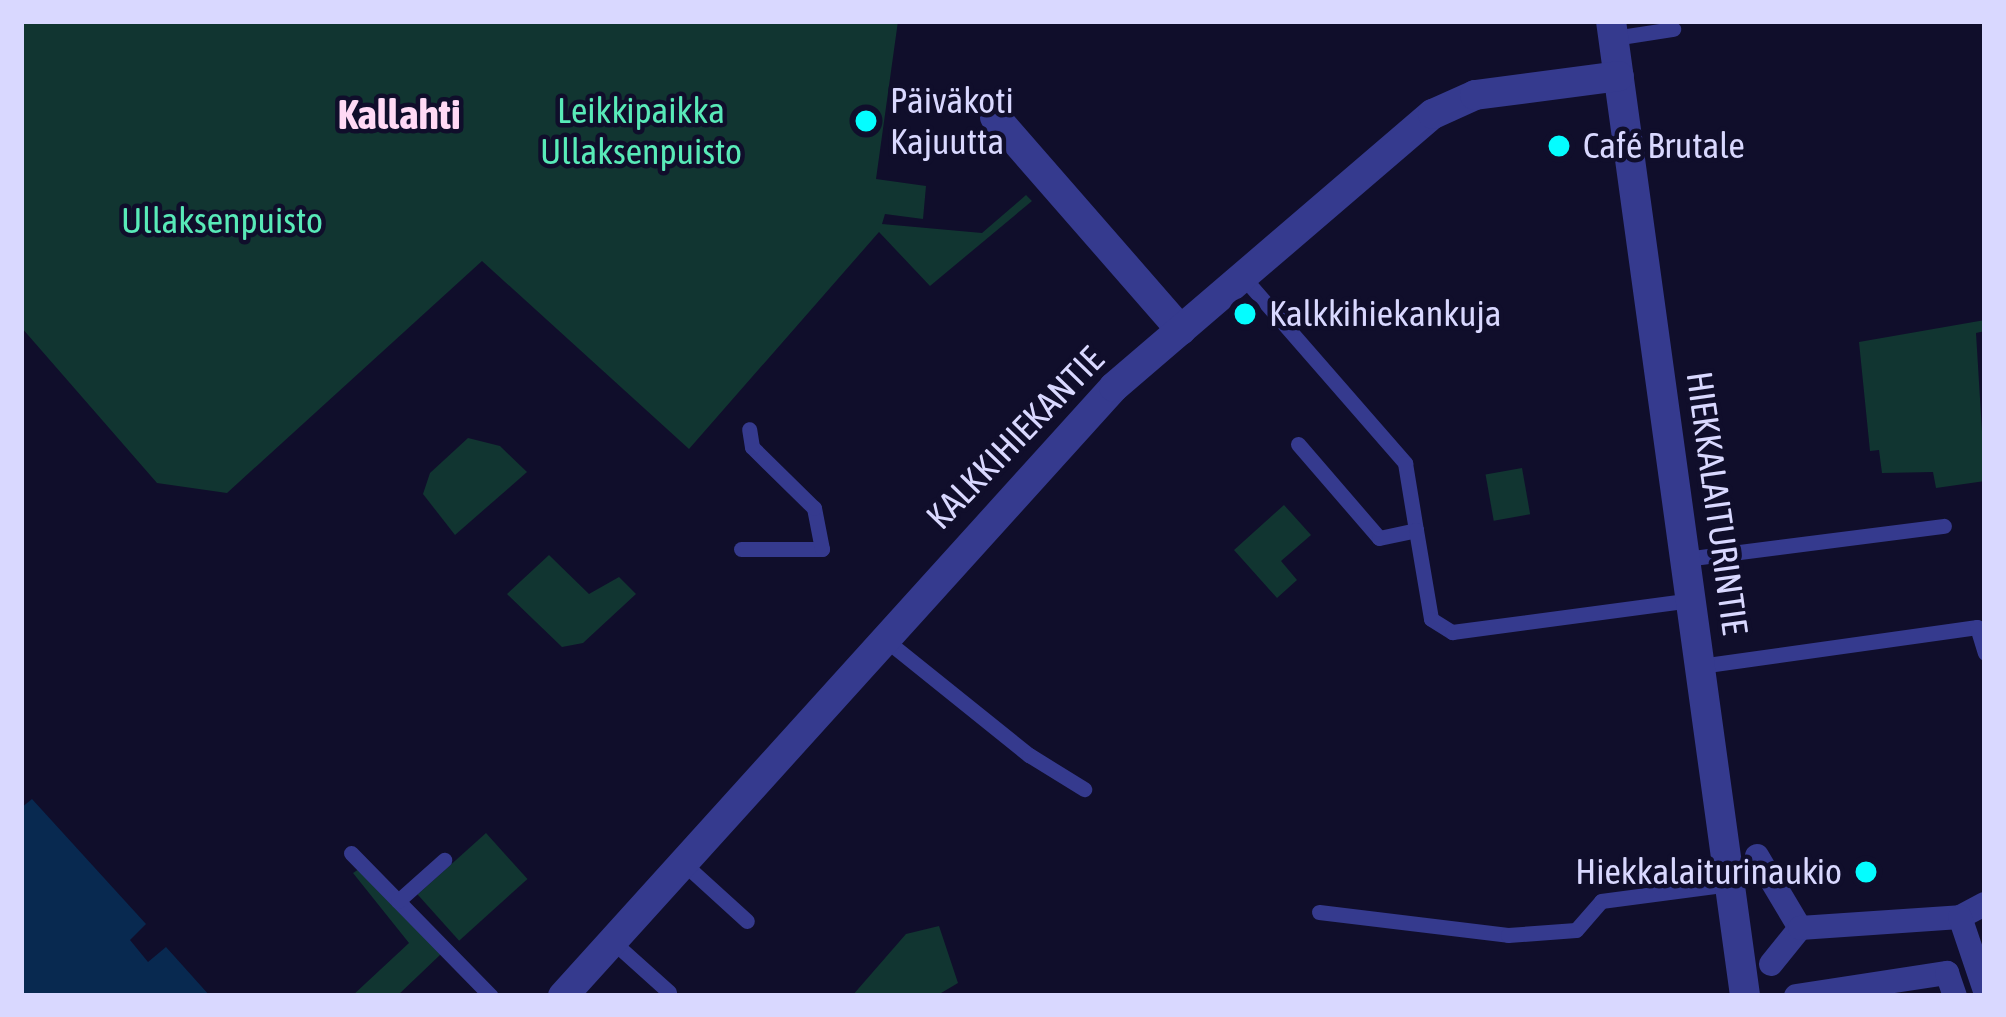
<!DOCTYPE html>
<html>
<head>
<meta charset="utf-8">
<style>
	body { margin:0 }
	#map { position:relative; width:2006px; height:1017px; overflow:hidden; background:#100e2b; font-family:"Asap Condensed",sans-serif }
	div>[style] { position:absolute }
	.green>* { inset:0; background:#113531; transform-origin:0 0 }
	.water>* { inset:0; background:#082950 }
	.service>* { height:15px; margin:-7.5px; padding:0 7.5px; transform-origin:7.5px; border-radius:7.5px; background:#353a8e }
	.pedestrian>* { height:24px; margin:-12px; padding:0 12px; transform-origin:12px; border-radius:12px; background:#353a8e }
	.minor>* { height:30px; margin:-15px; padding:0 15px; transform-origin:15px; border-radius:15px; background:#353a8e }
	.dots>* { width:33px; height:33px; translate:-50% -50%; box-sizing:border-box; border:6px solid #100e2b; border-radius:50% }
	span { translate:-50% -50%; white-space:nowrap; text-align:center; line-height:1.15; -webkit-text-stroke:9px #100e2b; paint-order:stroke }
	.poi-label { font-size:36px; color:#d9d8ff }
	.left { translate:0 -50%; text-align:left }
	.right { translate:-100% -50%; text-align:right }
	.park-label { font-size:36px; color:#58eab8 }
	.street-label { font-size:36px; color:#d9d8ff }
	.quarter-label { font-size:42px; color:#ffdaf5; font-weight:700 }
	.frame { position:absolute; inset:0; border:24px solid #d9d8ff; pointer-events:none }
</style>
</head>
<body>
<div id="map">
	<div class="green">
		<div style="clip-path:polygon(21px 21px,898px 21px,876px 179px,926px 186px,923px 219px,885px 214px,882px 224px,982px 233px,1026px 195px,1032px 201px,930px 286px,879px 232px,689px 449px,482px 261px,227px 493px,157px 483px,21px 327px)"></div>
		<div style="clip-path:polygon(1985px 320px,1985px 331px,1976px 333px,1985px 481px,1936px 488px,1933px 472px,1882px 473px,1879px 450px,1870px 451px,1859px 342px)"></div>
		<div style="clip-path:polygon(468px 438px,500px 446px,527px 472px,455px 535px,423px 494px,430px 473px)"></div>
		<div style="left:1522px;top:468px;width:47px;height:37px;rotate:80deg"></div>
		<div style="clip-path:polygon(1284px 505px,1311px 535px,1281px 561px,1297px 580px,1277px 598px,1234px 550px)"></div>
		<div style="clip-path:polygon(549px 555px,589px 594px,619px 577px,636px 594px,583px 643px,562px 647px,507px 594px)"></div>
		<div style="left:486px;top:833px;width:62px;height:92px;rotate:48deg"></div>
		<div style="clip-path:polygon(359px 869px,441px 954px,397px 996px,352px 996px,409px 943px,353px 873px)"></div>
		<div style="clip-path:polygon(939px 926px,958px 983px,936px 996px,852px 996px,906px 934px)"></div>
	</div>
	<div class="water">
		<div style="clip-path:polygon(32px 799px,146px 924px,130px 940px,148px 962px,166px 947px,210px 996px,21px 996px,21px 808px)"></div>
	</div>
	<div class="service">
		<div style="left:1614px;top:38px;width:60px;rotate:-8.7deg"></div>
		<div style="left:1243px;top:277px;width:247px;rotate:48.9deg"></div>
		<div style="left:1405px;top:463px;width:68px;rotate:80.7deg"></div>
		<div style="left:1298px;top:444px;width:124px;rotate:49.2deg"></div>
		<div style="left:1379px;top:538px;width:38px;rotate:-12deg"></div>
		<div style="left:1416px;top:530px;width:90px;rotate:80.4deg"></div>
		<div style="left:1431px;top:619px;width:25px;rotate:32deg"></div>
		<div style="left:1452px;top:632px;width:241px;rotate:-7.6deg"></div>
		<div style="left:741px;top:549px;width:81px"></div>
		<div style="left:822px;top:549px;width:42px;rotate:-101deg"></div>
		<div style="left:814px;top:508px;width:87px;rotate:-135.5deg"></div>
		<div style="left:752px;top:447px;width:18px;rotate:-99deg"></div>
		<div style="left:1685px;top:559px;width:261px;rotate:-7.3deg"></div>
		<div style="left:882px;top:637px;width:189px;rotate:38.8deg"></div>
		<div style="left:1029px;top:755px;width:65px;rotate:31.7deg"></div>
		<div style="left:1700px;top:666px;width:280px;rotate:-8deg"></div>
		<div style="left:1977px;top:627px;width:27px;rotate:73deg"></div>
		<div style="left:351px;top:853px;width:200px;rotate:45.6deg"></div>
		<div style="left:681px;top:861px;width:89px;rotate:42.3deg"></div>
		<div style="left:398px;top:901px;width:62px;rotate:-41.7deg"></div>
		<div style="left:1319px;top:912px;width:190px;rotate:6.9deg"></div>
		<div style="left:1508px;top:935px;width:68px;rotate:-4.2deg"></div>
		<div style="left:1576px;top:930px;width:38px;rotate:-49deg"></div>
		<div style="left:1601px;top:901px;width:130px;rotate:-7.5deg"></div>
		<div style="left:611px;top:940px;width:78px;rotate:41.9deg"></div>
	</div>
	<div class="pedestrian">
		<div style="left:1757px;top:856px;width:84px;rotate:59.2deg"></div>
		<div style="left:1960px;top:917px;width:27px;rotate:-28deg"></div>
		<div style="left:1771px;top:964px;width:46px;rotate:-51.1deg"></div>
		<div style="left:1800px;top:928px;width:160px;rotate:-3.9deg"></div>
		<div style="left:1960px;top:917px;width:78px;rotate:71.3deg"></div>
		<div style="left:1796px;top:996px;width:153px;rotate:-8.7deg"></div>
		<div style="left:1947px;top:973px;width:24px;rotate:71deg"></div>
	</div>
	<div class="minor">
		<div style="left:1611px;top:21px;width:984px;rotate:82.17deg"></div>
		<div style="left:995px;top:117px;width:283px;rotate:48.9deg"></div>
		<div style="left:563px;top:996px;width:821px;rotate:-47.86deg"></div>
		<div style="left:1114px;top:387px;width:420px;rotate:-40.6deg"></div>
		<div style="left:1433px;top:114px;width:46px;rotate:-24.3deg"></div>
		<div style="left:1475px;top:95px;width:145px;rotate:-7.5deg"></div>
	</div>
	<div class="dots">
		<div style="left:866px;top:121px;background:#04fdff"></div>
		<div style="left:1559px;top:146px;background:#04fdff"></div>
		<div style="left:1245px;top:314px;background:#04fdff"></div>
		<div style="left:1866px;top:872px;background:#04fdff"></div>
	</div>
	<div class="poi-label">
		<span class="left" style="left:890px;top:121px">Päiväkoti<br>Kajuutta</span>
		<span class="left" style="left:1583px;top:146px">Café Brutale</span>
		<span class="left" style="left:1269px;top:314px">Kalkkihiekankuja</span>
		<span class="right" style="left:1842px;top:872px">Hiekkalaiturinaukio</span>
	</div>
	<div class="park-label">
		<span style="left:641px;top:131px">Leikkipaikka<br>Ullaksenpuisto</span>
		<span style="left:222px;top:221px">Ullaksenpuisto</span>
	</div>
	<div class="street-label">
		<span style="left:1015px;top:438px;rotate:-46deg">KALKKIHIEKANTIE</span>
		<span style="left:1717px;top:503px;rotate:82deg">HIEKKALAITURINTIE</span>
	</div>
	<div class="quarter-label">
		<span style="left:399px;top:114px">Kallahti</span>
	</div>
	<div class="frame"></div>
</div>
</body>
</html>
